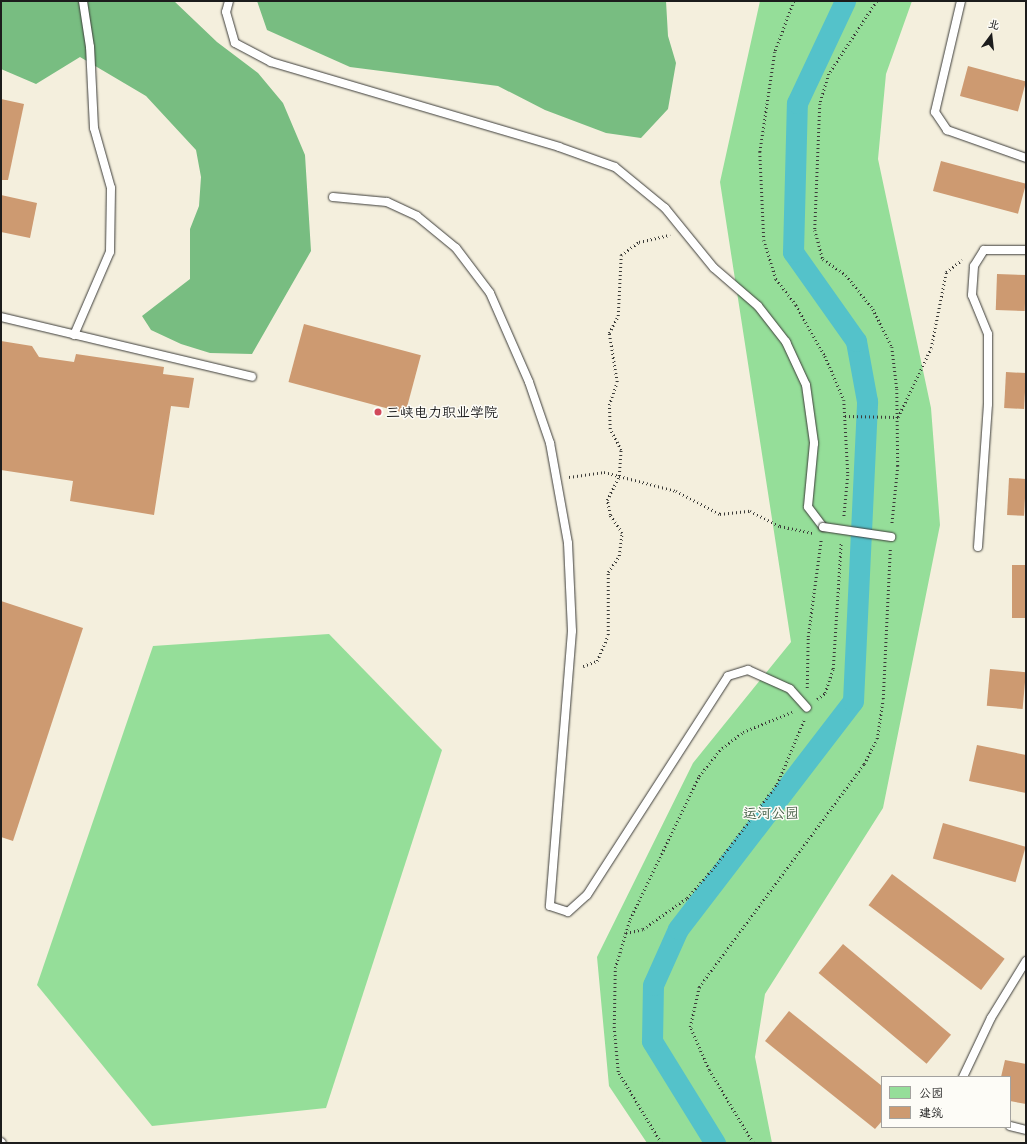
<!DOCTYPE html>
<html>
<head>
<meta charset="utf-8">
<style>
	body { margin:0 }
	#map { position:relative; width:1027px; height:1144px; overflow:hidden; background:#f4efdd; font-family:"Playpen Sans","LXGW WenKai TC",sans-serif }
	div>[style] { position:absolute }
	.green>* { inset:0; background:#95de99 }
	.forest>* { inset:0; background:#78bd81 }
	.canal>* { height:21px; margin:-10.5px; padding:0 10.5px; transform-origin:10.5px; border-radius:10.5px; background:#54c2ca }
	.building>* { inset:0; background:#cd9a71; transform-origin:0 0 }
	.path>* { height:2.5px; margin-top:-1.25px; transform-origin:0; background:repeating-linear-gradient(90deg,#3c3c39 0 1px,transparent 0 4px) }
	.roads { filter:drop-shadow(0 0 1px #3c3c39) drop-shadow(0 0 1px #3c3c39) }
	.service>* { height:8px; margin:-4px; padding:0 4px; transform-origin:4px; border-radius:4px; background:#fff }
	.bridges { filter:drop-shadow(0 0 1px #3c3c39) drop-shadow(0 0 1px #3c3c39) }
	.service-bridge>* { height:8px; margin:-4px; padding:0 4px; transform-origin:4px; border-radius:4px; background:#fff }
	.dots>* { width:11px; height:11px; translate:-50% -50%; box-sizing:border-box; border:2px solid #fdfcf7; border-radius:50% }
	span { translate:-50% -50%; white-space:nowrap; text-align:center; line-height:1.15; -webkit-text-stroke:3px #fdfcf7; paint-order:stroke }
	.poi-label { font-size:14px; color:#1c1c1c }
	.left { translate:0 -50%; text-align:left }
	.park-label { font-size:14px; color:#466048 }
	.frame { position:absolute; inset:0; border:2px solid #1c1c1c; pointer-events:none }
	.legend { position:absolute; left:881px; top:1076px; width:130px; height:52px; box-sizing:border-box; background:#fdfcf7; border:1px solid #a3a29f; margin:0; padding:5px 7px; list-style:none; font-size:12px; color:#1c1c1c }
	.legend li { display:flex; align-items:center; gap:8px; height:20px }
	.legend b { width:20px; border:1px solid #a3a29f }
	.north { position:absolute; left:971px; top:16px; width:40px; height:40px; -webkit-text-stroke:3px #fdfcf7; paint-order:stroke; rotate:15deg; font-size:11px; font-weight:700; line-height:16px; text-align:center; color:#1c1c1c }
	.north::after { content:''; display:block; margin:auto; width:14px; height:18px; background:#1c1c1c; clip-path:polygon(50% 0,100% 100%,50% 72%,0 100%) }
</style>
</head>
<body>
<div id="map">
	<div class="green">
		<div style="clip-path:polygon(760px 1px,912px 1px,886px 74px,878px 159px,931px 408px,940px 525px,883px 808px,765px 994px,755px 1057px,772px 1143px,647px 1143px,609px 1086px,597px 957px,693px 763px,791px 642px,720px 182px)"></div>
		<div style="clip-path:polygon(329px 634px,442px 750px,326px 1108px,152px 1126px,37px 985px,153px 646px)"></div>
	</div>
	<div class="forest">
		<div style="clip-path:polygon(1px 1px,174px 1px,217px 42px,258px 73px,283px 103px,305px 155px,311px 251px,252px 354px,210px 353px,181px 344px,151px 330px,142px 316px,190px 279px,190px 229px,199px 206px,201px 177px,196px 150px,146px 96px,80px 57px,36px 84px,1px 69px)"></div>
		<div style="clip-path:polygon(257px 1px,666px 1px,668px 36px,676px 63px,668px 109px,641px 138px,606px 133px,545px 110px,498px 86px,350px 67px,267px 30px)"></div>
	</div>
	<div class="canal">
		<div style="left:715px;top:1143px;width:120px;rotate:-121.7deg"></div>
		<div style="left:652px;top:1041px;width:56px;rotate:-89deg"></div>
		<div style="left:653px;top:985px;width:61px;rotate:-65.9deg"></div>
		<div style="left:678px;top:929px;width:287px;rotate:-52.5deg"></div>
		<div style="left:853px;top:701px;width:300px;rotate:-87.3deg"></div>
		<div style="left:867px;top:401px;width:61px;rotate:-100.4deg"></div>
		<div style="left:856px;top:341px;width:109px;rotate:-125.3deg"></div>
		<div style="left:793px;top:252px;width:149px;rotate:-88.5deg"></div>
		<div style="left:797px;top:103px;width:113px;rotate:-64.8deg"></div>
	</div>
	<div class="building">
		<div style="left:968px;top:66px;width:60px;height:31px;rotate:15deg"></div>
		<div style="clip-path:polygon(1px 99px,24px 104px,8px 180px,1px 180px)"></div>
		<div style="left:941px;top:161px;width:88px;height:31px;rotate:15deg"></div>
		<div style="clip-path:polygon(1px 195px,37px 203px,30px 238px,1px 232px)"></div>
		<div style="left:997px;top:274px;width:29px;height:36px;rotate:2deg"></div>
		<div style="left:304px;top:324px;width:121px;height:60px;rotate:15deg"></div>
		<div style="clip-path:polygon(1px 341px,32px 346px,39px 357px,74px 362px,76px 354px,164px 367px,163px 374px,194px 378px,189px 408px,171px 406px,154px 515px,70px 501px,73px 481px,1px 470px)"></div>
		<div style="left:1006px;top:372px;width:20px;height:36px;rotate:3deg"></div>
		<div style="left:1009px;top:478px;width:17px;height:37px;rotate:3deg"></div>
		<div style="left:1012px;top:565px;width:14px;height:53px"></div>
		<div style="clip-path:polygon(1px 601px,83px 628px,13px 841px,1px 837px)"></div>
		<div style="left:990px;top:669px;width:36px;height:37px;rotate:5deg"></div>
		<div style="clip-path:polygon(977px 745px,1026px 755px,1026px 793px,969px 781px)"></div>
		<div style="left:943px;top:823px;width:86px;height:37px;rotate:16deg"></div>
		<div style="left:892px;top:874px;width:141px;height:39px;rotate:37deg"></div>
		<div style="left:843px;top:944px;width:141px;height:38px;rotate:40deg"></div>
		<div style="clip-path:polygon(789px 1011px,882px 1086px,882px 1121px,875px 1129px,765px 1041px)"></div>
		<div style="clip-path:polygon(1005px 1060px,1026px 1064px,1026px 1104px,1010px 1101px,1010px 1077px,1001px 1077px)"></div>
	</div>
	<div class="path">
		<div style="left:794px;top:1px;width:54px;rotate:110.4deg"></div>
		<div style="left:775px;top:52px;width:101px;rotate:98.5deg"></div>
		<div style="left:760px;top:152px;width:88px;rotate:87.4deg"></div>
		<div style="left:764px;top:240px;width:41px;rotate:72.9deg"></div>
		<div style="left:776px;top:279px;width:33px;rotate:52deg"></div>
		<div style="left:796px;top:305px;width:59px;rotate:60.4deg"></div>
		<div style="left:825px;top:356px;width:48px;rotate:66.6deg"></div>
		<div style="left:844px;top:400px;width:75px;rotate:86.9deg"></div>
		<div style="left:848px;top:475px;width:42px;rotate:95.4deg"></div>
		<div style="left:877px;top:1px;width:87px;rotate:123.3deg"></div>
		<div style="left:829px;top:74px;width:31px;rotate:107deg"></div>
		<div style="left:820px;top:104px;width:126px;rotate:92.3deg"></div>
		<div style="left:815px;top:230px;width:30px;rotate:75deg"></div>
		<div style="left:823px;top:259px;width:28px;rotate:35deg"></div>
		<div style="left:846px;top:275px;width:43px;rotate:51.5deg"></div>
		<div style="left:873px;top:309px;width:42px;rotate:63.4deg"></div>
		<div style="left:892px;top:347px;width:42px;rotate:83.2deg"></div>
		<div style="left:897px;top:389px;width:77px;rotate:89.3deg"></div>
		<div style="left:898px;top:466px;width:59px;rotate:95.8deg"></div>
		<div style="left:845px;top:416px;width:53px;rotate:1.1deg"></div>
		<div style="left:898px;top:417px;width:76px;rotate:-64.4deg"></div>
		<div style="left:931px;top:348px;width:77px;rotate:-78.8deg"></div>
		<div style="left:946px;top:272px;width:20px;rotate:-37deg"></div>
		<div style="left:569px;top:477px;width:35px;rotate:-8deg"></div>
		<div style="left:604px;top:472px;width:74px;rotate:14.8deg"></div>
		<div style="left:676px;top:491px;width:50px;rotate:27.6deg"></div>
		<div style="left:720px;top:514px;width:30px;rotate:-6deg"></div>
		<div style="left:750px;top:511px;width:34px;rotate:27deg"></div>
		<div style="left:780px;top:526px;width:33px;rotate:12deg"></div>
		<div style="left:583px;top:666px;width:15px;rotate:-20deg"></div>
		<div style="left:597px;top:661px;width:28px;rotate:-67deg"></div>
		<div style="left:608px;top:635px;width:63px;rotate:-90deg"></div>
		<div style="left:608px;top:572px;width:19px;rotate:-55deg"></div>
		<div style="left:619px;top:556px;width:23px;rotate:-83deg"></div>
		<div style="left:622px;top:533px;width:22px;rotate:-124deg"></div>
		<div style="left:610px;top:515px;width:15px;rotate:-101deg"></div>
		<div style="left:607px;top:500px;width:27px;rotate:-63deg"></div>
		<div style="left:619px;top:476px;width:26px;rotate:-86deg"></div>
		<div style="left:621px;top:450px;width:24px;rotate:-118deg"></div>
		<div style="left:610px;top:429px;width:24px;rotate:-92deg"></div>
		<div style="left:609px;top:405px;width:24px;rotate:-71deg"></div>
		<div style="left:617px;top:382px;width:50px;rotate:-99.3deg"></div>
		<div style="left:609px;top:333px;width:19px;rotate:-62deg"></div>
		<div style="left:618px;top:316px;width:61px;rotate:-87.2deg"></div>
		<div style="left:621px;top:255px;width:22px;rotate:-36deg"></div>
		<div style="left:639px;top:242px;width:32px;rotate:-13deg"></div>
		<div style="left:807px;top:688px;width:51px;rotate:-88.9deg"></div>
		<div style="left:808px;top:637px;width:98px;rotate:-82.4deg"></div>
		<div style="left:817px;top:699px;width:10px;rotate:-37deg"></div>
		<div style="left:825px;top:693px;width:25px;rotate:-72deg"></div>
		<div style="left:833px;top:669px;width:126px;rotate:-86.4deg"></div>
		<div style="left:626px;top:933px;width:17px;rotate:-13deg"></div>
		<div style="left:643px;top:929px;width:54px;rotate:-35.2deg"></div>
		<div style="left:687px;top:898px;width:43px;rotate:-48.8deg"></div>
		<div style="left:715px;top:866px;width:103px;rotate:-52.9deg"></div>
		<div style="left:777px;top:784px;width:69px;rotate:-67.1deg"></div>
		<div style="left:661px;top:1143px;width:83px;rotate:-121.2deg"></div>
		<div style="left:618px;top:1072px;width:44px;rotate:-95.2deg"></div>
		<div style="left:614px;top:1028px;width:60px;rotate:-89deg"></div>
		<div style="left:615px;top:968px;width:51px;rotate:-73deg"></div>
		<div style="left:630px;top:919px;width:159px;rotate:-64.2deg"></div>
		<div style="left:699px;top:776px;width:36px;rotate:-51deg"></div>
		<div style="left:722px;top:748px;width:26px;rotate:-37deg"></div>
		<div style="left:743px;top:732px;width:53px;rotate:-22.2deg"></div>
		<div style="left:753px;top:1143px;width:85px;rotate:-121.1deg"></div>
		<div style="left:709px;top:1070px;width:47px;rotate:-113.8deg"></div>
		<div style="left:690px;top:1027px;width:41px;rotate:-77.3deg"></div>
		<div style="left:699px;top:987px;width:277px;rotate:-53.5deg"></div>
		<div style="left:864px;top:764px;width:28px;rotate:-63deg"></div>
		<div style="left:877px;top:739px;width:40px;rotate:-81.5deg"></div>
		<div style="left:883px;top:699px;width:150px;rotate:-87.3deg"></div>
	</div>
	<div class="roads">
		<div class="service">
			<div style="left:229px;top:1px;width:11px;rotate:105deg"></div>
			<div style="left:226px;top:12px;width:32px;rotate:74deg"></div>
			<div style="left:235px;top:43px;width:41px;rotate:27.8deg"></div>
			<div style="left:271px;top:62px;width:300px;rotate:16.4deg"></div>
			<div style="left:559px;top:147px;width:59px;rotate:19.7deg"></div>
			<div style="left:615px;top:167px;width:65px;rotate:39.4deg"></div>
			<div style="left:665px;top:208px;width:77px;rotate:50.8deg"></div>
			<div style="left:714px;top:268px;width:58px;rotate:40.8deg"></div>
			<div style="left:758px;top:306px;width:46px;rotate:52.1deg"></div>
			<div style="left:786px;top:342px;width:47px;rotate:65.1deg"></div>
			<div style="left:806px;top:385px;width:59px;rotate:82.1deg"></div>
			<div style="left:814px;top:443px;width:64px;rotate:95.4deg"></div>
			<div style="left:808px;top:507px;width:25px;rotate:53deg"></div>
			<div style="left:961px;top:1px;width:114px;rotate:103.2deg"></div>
			<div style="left:935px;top:112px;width:22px;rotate:56deg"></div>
			<div style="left:947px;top:130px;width:84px;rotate:19.5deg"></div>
			<div style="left:333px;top:197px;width:54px;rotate:5.3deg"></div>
			<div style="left:387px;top:202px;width:33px;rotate:25deg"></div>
			<div style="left:417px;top:216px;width:50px;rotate:39.4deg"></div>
			<div style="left:456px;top:248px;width:56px;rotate:52.9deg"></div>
			<div style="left:490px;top:293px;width:97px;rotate:66.3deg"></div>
			<div style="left:529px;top:382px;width:65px;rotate:71deg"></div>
			<div style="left:550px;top:443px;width:102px;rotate:79.8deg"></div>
			<div style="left:568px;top:543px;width:88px;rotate:87.4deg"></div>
			<div style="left:572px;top:631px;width:276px;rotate:94.6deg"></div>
			<div style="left:550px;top:906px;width:19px;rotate:18deg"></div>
			<div style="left:568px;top:912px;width:25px;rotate:-42deg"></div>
			<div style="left:587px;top:895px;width:260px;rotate:-57.2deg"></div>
			<div style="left:728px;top:676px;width:21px;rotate:-17deg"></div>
			<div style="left:748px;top:670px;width:46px;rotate:24.3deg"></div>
			<div style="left:790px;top:689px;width:25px;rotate:48deg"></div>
			<div style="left:1px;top:317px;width:258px;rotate:13.4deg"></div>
			<div style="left:74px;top:335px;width:90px;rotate:-66.6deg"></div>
			<div style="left:110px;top:252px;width:64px;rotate:-89.1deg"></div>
			<div style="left:111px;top:188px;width:62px;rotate:-105.8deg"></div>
			<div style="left:94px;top:128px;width:81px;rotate:-92.8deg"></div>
			<div style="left:90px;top:47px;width:47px;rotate:-98.7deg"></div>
			<div style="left:978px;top:547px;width:143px;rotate:-86deg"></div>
			<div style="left:988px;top:404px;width:70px;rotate:-90deg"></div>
			<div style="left:988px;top:334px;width:42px;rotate:-112.3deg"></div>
			<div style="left:972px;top:295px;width:29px;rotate:-86deg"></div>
			<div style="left:974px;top:266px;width:19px;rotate:-58deg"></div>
			<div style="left:984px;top:250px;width:42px"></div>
			<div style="left:963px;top:1077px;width:65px;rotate:-64.6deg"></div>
			<div style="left:991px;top:1018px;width:67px;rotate:-58.4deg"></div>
			<div style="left:1010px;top:1126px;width:16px;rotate:14deg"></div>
			<div style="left:1px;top:1142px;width:1px;rotate:45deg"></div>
		</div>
	</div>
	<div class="bridges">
		<div class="service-bridge">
			<div style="left:823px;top:527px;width:69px;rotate:8.4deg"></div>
		</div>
	</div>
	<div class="dots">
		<div style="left:378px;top:412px;background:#d1495b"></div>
	</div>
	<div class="poi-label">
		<span class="left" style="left:386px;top:412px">三峡电力职业学院</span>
	</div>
	<div class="park-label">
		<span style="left:771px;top:813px">运河公园</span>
	</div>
	<div class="frame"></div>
	<ul class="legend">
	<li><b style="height:11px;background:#95de99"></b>公园</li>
	<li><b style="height:11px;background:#cd9a71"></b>建筑</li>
	</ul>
	<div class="north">北</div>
</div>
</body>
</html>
